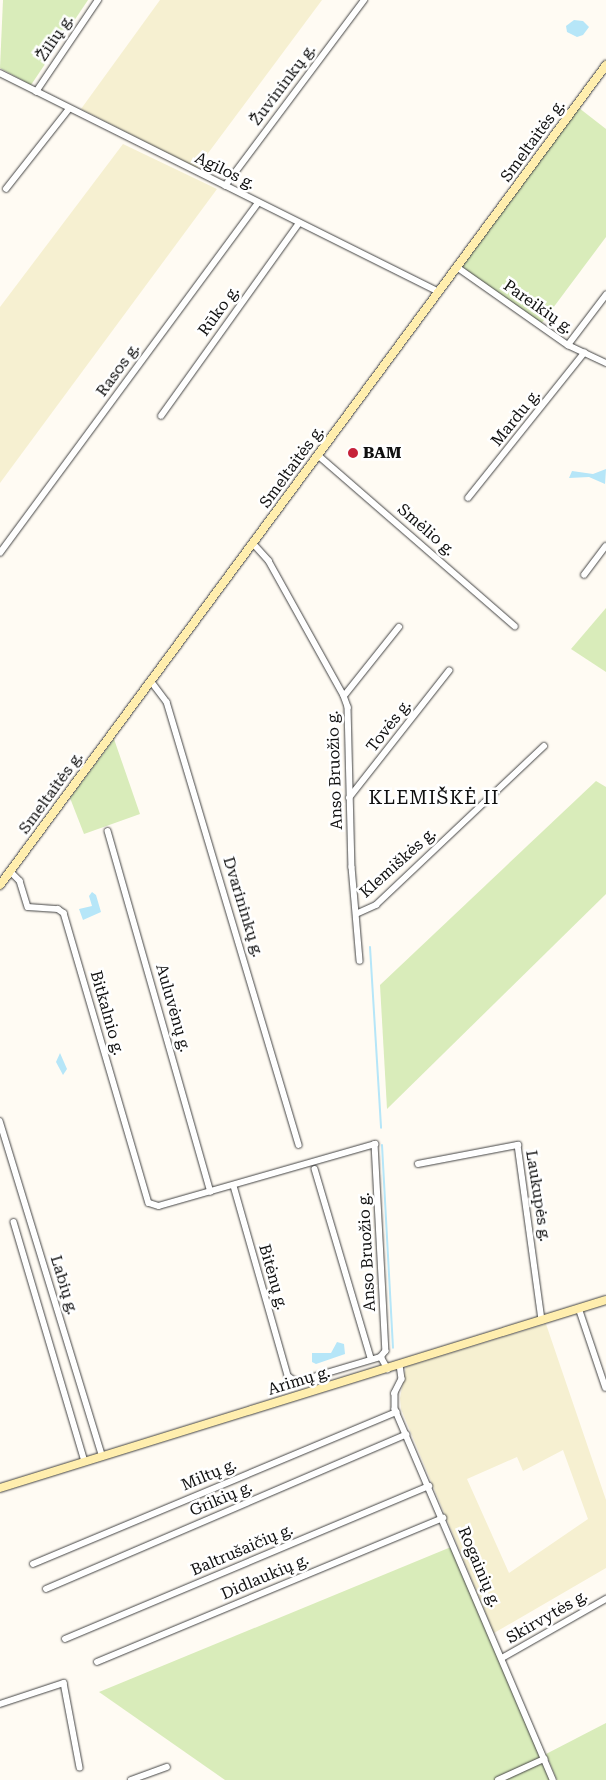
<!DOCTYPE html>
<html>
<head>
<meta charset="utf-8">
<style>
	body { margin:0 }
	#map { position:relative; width:606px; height:1780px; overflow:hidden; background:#fffbf3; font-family:"Roboto Serif",serif }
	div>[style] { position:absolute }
	.farmland>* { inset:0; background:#f6f0d1 }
	.green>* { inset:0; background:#d9ecba }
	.water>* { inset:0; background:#b6e6f8 }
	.stream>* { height:2px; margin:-1px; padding:0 1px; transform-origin:1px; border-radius:1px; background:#b6e6f8 }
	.roads { filter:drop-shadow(0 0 1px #434343) drop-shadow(0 0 1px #434343) }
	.street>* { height:5.5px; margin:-2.75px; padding:0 2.75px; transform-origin:2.75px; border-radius:2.75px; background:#fff }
	.secondary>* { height:8px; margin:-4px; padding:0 4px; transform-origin:4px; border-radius:4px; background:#ffeeae }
	.dots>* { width:14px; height:14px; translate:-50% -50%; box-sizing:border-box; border:2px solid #fff; border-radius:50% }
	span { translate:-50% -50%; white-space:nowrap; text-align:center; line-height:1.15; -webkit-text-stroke:5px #fff; paint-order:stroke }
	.street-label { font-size:16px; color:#101010 }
	.poi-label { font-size:16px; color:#101010; font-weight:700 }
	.left { translate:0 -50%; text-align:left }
	.quarter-label { font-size:19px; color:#101010; letter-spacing:1px }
</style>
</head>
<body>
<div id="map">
	<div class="farmland">
		<div style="clip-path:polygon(160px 0,322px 0,197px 168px,81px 109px)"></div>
		<div style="clip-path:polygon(123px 144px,217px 189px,0 483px,0 307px)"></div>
		<div style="clip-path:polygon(evenodd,546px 1324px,606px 1500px,606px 1568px,494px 1633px,401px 1409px,400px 1398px,406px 1367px,546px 1324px,563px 1450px,588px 1519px,509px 1573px,467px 1479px,517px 1457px,523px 1471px,563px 1450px)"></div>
	</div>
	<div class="green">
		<div style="clip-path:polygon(3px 0,88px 0,31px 85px,0 68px)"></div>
		<div style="clip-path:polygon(579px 108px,606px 129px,606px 237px,541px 324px,462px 267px)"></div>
		<div style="clip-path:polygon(606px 608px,606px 672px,571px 649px)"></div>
		<div style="clip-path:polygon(114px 739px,140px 814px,84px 834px,70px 798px)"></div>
		<div style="clip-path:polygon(596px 781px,606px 787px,606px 894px,387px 1109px,380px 985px)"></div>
		<div style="clip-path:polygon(451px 1547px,552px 1780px,225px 1780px,99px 1692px)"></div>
		<div style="clip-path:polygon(606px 1723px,606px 1780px,557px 1780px,546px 1754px)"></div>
	</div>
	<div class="water">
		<div style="clip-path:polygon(574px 20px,583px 21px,589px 27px,583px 35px,577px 37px,567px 32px,566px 26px)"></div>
		<div style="clip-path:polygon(606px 469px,605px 484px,589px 477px,569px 478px,572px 471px,593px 474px)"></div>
		<div style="clip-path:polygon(92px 892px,96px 895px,101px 912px,83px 920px,79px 909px,92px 906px,89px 896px)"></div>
		<div style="clip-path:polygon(60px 1053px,67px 1069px,63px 1075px,56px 1062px)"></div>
		<div style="clip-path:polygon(337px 1342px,344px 1344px,345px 1354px,316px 1364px,312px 1362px,312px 1353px,331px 1353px)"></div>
	</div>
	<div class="stream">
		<div style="left:370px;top:947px;width:181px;rotate:86.5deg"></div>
		<div style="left:382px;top:1145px;width:203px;rotate:86.9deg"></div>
	</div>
	<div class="roads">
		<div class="street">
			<div style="left:0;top:73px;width:491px;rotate:26.5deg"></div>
			<div style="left:36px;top:92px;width:111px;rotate:-56deg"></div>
			<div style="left:225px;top:186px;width:232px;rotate:-53.2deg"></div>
			<div style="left:6px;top:189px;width:102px;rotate:-51.8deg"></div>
			<div style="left:457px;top:267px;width:136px;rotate:35.1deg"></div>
			<div style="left:568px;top:345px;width:42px;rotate:25.3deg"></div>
			<div style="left:568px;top:345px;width:63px;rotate:-52.8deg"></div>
			<div style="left:161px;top:416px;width:237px;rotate:-54.4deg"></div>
			<div style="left:318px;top:455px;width:261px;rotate:41deg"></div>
			<div style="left:468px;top:498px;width:186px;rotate:-51.3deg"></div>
			<div style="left:253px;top:543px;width:24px;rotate:48deg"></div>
			<div style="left:269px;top:561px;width:154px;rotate:60.9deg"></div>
			<div style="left:344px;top:696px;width:12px;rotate:70deg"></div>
			<div style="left:348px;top:707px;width:160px;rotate:88.6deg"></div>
			<div style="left:352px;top:867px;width:94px;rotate:85.1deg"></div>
			<div style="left:0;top:553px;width:435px;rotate:-53.6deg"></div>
			<div style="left:584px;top:575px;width:36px;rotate:-53deg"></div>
			<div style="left:151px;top:681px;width:26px;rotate:53deg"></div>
			<div style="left:167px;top:702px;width:462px;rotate:73.4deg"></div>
			<div style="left:344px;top:696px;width:88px;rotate:-51.4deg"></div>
			<div style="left:349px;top:798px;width:162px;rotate:-51.8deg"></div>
			<div style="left:108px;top:831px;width:375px;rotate:74.1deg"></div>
			<div style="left:10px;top:871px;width:14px;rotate:45deg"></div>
			<div style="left:20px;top:881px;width:27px;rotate:73deg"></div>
			<div style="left:28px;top:907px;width:30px;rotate:4deg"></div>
			<div style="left:58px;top:909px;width:7px;rotate:34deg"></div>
			<div style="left:64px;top:913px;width:302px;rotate:73.7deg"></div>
			<div style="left:149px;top:1203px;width:10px;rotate:17deg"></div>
			<div style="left:159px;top:1206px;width:225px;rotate:-16deg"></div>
			<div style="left:375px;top:1144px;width:207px;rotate:87deg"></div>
			<div style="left:386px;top:1351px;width:8px;rotate:130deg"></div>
			<div style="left:356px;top:914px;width:22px;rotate:-24deg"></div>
			<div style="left:376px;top:905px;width:231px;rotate:-43.4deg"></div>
			<div style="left:0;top:1121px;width:351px;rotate:73deg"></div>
			<div style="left:418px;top:1164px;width:102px;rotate:-10.8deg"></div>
			<div style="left:518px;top:1145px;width:177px;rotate:82.2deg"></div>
			<div style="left:315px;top:1169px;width:197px;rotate:73.5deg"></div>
			<div style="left:234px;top:1186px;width:198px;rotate:74.1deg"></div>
			<div style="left:288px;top:1376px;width:11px;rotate:34deg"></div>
			<div style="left:297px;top:1382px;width:88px;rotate:-16.6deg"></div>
			<div style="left:381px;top:1357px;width:14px;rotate:60deg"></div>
			<div style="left:14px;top:1222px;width:250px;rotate:73.5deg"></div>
			<div style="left:579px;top:1308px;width:84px;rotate:71.4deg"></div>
			<div style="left:400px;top:1365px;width:14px;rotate:82deg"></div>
			<div style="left:402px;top:1379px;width:16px;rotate:117deg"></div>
			<div style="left:395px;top:1393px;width:16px;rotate:90deg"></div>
			<div style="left:395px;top:1409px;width:403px;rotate:66.9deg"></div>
			<div style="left:33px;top:1564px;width:394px;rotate:-22.7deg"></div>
			<div style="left:46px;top:1589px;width:392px;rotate:-23.2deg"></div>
			<div style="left:65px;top:1639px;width:395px;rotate:-22.8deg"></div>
			<div style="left:502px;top:1658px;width:120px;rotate:-29.6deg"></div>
			<div style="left:97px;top:1662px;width:375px;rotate:-22.6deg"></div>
			<div style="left:0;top:1704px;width:67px;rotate:-18.2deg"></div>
			<div style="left:64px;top:1683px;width:86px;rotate:79.3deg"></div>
			<div style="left:131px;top:1780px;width:38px;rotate:-20deg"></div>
			<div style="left:498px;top:1780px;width:51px;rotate:-24.5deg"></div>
		</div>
		<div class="secondary">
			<div style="left:0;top:885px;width:1020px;rotate:-53.53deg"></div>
			<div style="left:0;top:1488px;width:634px;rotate:-17.24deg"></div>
		</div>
	</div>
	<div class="dots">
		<div style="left:353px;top:453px;background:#c6223a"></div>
	</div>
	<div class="street-label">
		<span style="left:55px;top:38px;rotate:-56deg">Žilių g.</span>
		<span style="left:283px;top:85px;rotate:-53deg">Žuvininkų g.</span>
		<span style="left:533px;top:141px;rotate:-54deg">Smeltaitės g.</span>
		<span style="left:225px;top:171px;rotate:26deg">Agilos g.</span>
		<span style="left:538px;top:307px;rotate:35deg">Pareikių g.</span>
		<span style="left:219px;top:311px;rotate:-54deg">Rūko g.</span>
		<span style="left:118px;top:370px;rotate:-54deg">Rasos g.</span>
		<span style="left:516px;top:418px;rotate:-51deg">Mardu g.</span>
		<span style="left:292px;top:467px;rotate:-54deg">Smeltaitės g.</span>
		<span style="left:426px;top:530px;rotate:41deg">Smėlio g.</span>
		<span style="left:389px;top:726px;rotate:-52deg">Tovės g.</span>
		<span style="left:335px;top:770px;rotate:-92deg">Anso Bruožio g.</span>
		<span style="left:51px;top:793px;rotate:-54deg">Smeltaitės g.</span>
		<span style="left:398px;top:863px;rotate:-42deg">Klemiškės g.</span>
		<span style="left:243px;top:907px;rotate:73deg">Dvarininkų g.</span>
		<span style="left:173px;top:1008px;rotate:74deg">Auluvėnų g.</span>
		<span style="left:107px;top:1013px;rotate:74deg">Bitkalnio g.</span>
		<span style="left:538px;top:1196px;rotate:81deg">Laukupės g.</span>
		<span style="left:367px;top:1252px;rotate:-93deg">Anso Bruožio g.</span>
		<span style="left:273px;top:1277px;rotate:74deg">Bitėnų g.</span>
		<span style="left:64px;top:1285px;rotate:73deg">Labių g.</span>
		<span style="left:299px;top:1381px;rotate:-17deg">Arimų g.</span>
		<span style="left:209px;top:1475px;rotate:-23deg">Miltų g.</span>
		<span style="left:221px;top:1499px;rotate:-23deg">Grikių g.</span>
		<span style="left:242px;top:1550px;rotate:-23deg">Baltrušaičių g.</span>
		<span style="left:479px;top:1567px;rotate:67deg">Rogainių g.</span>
		<span style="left:265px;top:1577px;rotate:-23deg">Didlaukių g.</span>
		<span style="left:547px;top:1617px;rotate:-30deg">Skirvytės g.</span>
	</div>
	<div class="poi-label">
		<span class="left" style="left:363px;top:453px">BAM</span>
	</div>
	<div class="quarter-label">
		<span style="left:434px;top:798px">KLEMIŠKĖ II</span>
	</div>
</div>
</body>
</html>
